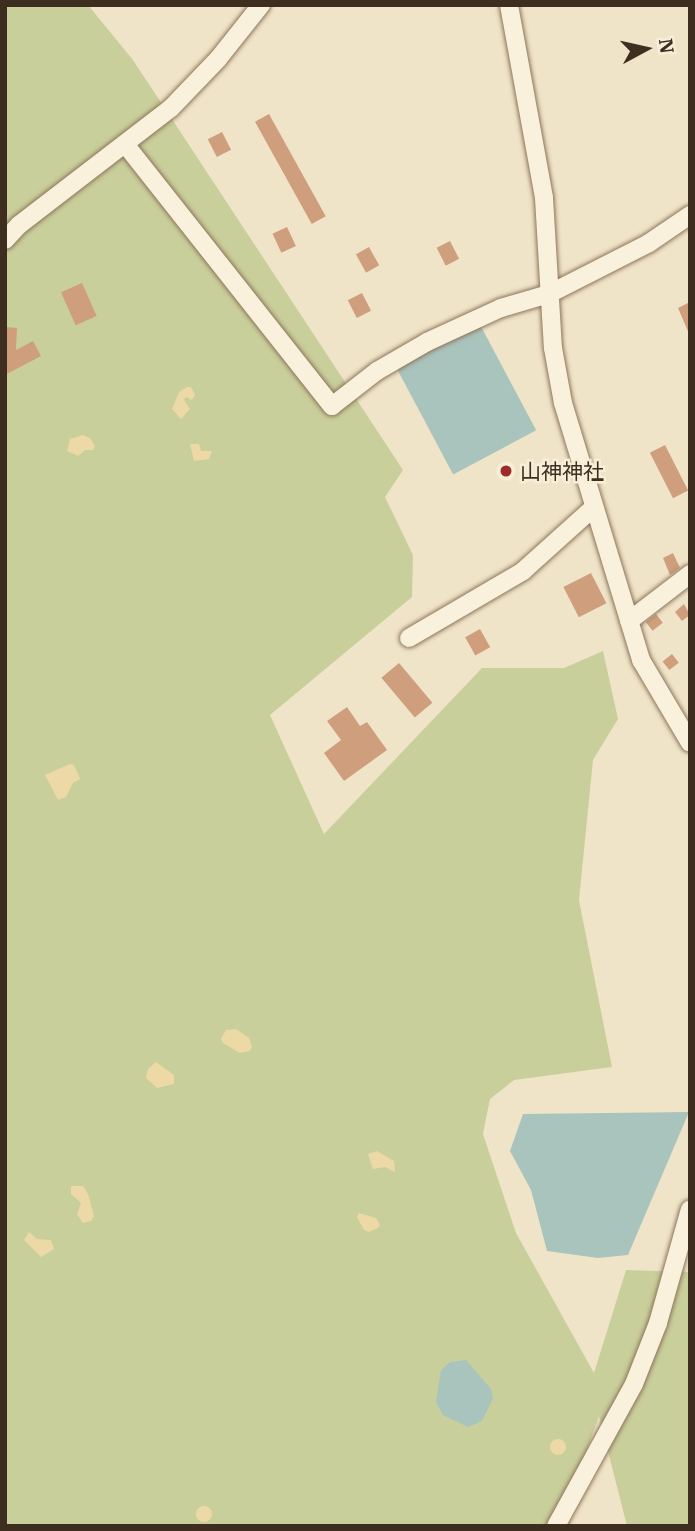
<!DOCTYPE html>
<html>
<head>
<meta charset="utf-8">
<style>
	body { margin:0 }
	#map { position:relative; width:695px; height:1531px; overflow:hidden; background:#f0e4c8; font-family:"IBM Plex Serif","Noto Sans JP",serif }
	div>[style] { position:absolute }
	.green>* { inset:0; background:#c9cf9b }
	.sand>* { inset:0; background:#ecd9a5 }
	.round { border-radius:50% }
	.water>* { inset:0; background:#a9c4bc; transform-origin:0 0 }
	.building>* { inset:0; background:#cf9f7d; transform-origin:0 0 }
	.roads { filter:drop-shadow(0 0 2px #8d765c) drop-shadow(0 0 2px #8d765c) }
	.minor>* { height:18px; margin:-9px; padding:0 9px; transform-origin:9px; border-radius:9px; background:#faf1dc }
	.dots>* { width:19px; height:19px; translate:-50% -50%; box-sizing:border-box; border:4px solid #f7eed8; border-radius:50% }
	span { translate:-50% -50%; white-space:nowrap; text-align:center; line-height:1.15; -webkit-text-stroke:5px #f7eed8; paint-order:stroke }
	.poi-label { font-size:21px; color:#3d2e20 }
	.left { translate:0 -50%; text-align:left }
	.frame { position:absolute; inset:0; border:7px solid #3d2e20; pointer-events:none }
	.north { position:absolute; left:611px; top:14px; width:70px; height:70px; -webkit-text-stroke:5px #f7eed8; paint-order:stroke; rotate:82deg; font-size:19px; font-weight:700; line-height:28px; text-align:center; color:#3d2e20 }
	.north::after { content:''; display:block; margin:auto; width:24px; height:32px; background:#3d2e20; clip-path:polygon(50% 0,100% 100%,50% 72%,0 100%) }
</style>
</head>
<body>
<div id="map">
	<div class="green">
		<div style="clip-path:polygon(5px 5px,88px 5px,133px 60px,403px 470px,385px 497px,413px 555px,412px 597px,270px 715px,324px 834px,482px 668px,564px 668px,603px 651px,618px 719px,593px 760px,579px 900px,612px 1067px,514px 1080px,490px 1099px,483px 1134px,516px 1233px,594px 1373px,626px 1270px,690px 1272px,690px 1526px,627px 1526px,599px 1416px,559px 1526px,5px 1526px)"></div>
	</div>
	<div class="sand">
		<div style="clip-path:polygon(187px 387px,191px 387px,195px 395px,192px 400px,186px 397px,184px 400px,190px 409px,181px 419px,172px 409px,179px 392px)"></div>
		<div style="clip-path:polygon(83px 435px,90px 438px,95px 446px,93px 450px,85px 450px,78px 456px,67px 451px,70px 439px)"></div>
		<div style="clip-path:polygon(190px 444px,199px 444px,201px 451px,212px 451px,209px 459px,194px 461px)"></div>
		<div style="clip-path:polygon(70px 764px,74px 765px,80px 779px,73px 783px,66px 797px,58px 800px,45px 775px)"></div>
		<div style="clip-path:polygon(236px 1029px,249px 1038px,252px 1047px,250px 1051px,240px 1053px,223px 1043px,221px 1039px,226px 1030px)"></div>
		<div style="clip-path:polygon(156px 1062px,174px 1075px,174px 1084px,157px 1088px,146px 1078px,148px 1069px)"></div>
		<div style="clip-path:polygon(377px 1151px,394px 1161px,395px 1172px,385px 1167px,373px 1169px,368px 1154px)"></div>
		<div style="clip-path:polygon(71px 1186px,83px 1186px,88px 1194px,94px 1216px,91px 1221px,83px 1223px,77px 1214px,81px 1203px,71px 1194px)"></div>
		<div style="clip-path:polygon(359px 1213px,376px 1218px,380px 1225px,378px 1228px,369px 1232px,364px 1230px,357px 1217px)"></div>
		<div style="clip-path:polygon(29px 1232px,37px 1239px,51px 1240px,54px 1249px,41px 1257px,24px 1240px)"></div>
		<div class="round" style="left:550px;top:1439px;width:16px;height:16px"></div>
		<div class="round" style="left:196px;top:1506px;width:16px;height:16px"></div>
	</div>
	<div class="water">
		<div style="left:477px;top:319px;width:126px;height:94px;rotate:62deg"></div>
		<div style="clip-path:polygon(689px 1112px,628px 1255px,598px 1258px,547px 1251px,531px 1190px,510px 1151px,523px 1114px)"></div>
		<div style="clip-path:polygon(466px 1360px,491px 1389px,493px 1398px,482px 1421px,468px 1427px,443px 1415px,436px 1402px,441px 1370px,450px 1362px)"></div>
	</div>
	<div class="building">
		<div style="left:269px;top:114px;width:117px;height:16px;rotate:61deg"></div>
		<div style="left:222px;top:132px;width:20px;height:16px;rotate:63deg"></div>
		<div style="left:287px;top:227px;width:21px;height:16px;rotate:65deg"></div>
		<div style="left:450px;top:241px;width:20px;height:15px;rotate:63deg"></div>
		<div style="left:369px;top:247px;width:21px;height:15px;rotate:61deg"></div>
		<div style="left:82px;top:283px;width:36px;height:23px;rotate:66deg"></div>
		<div style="left:362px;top:293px;width:20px;height:16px;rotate:63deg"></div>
		<div style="clip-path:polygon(690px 302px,690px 336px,678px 308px)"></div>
		<div style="clip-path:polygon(5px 327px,17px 328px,16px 350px,33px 341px,41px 356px,5px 375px)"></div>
		<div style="left:665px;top:445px;width:51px;height:17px;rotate:63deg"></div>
		<div style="clip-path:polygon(673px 553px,680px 568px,670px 575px,663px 558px)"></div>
		<div style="left:591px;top:573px;width:34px;height:31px;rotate:63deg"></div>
		<div style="clip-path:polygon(684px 604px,690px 615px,682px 621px,675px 612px)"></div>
		<div style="left:656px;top:614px;width:11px;height:13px;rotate:52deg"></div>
		<div style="left:480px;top:629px;width:21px;height:17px;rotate:61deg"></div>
		<div style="left:672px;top:654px;width:11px;height:12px;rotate:52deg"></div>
		<div style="left:399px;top:663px;width:52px;height:23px;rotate:50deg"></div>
		<div style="clip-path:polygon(347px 707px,360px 726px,367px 722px,387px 750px,344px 781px,324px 753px,341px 740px,327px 721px)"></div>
	</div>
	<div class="roads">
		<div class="minor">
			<div style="left:509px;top:5px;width:196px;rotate:79.7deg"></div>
			<div style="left:544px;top:198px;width:150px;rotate:86.6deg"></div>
			<div style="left:553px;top:348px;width:56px;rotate:79.7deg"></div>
			<div style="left:563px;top:403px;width:269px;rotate:73.1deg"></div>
			<div style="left:641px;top:660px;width:96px;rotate:59.4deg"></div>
			<div style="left:125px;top:144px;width:334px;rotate:51.7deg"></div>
			<div style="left:332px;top:406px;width:57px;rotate:-37.9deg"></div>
			<div style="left:377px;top:371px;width:58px;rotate:-30.1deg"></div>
			<div style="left:427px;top:342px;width:81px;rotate:-24.7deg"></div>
			<div style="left:501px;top:308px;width:50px;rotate:-16.3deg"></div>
			<div style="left:549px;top:294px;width:112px;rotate:-27deg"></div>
			<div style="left:649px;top:243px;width:50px;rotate:-34.3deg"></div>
			<div style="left:5px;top:240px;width:21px;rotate:-47deg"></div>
			<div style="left:19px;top:225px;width:192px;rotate:-37.6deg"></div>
			<div style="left:171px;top:108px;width:68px;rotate:-46.2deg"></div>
			<div style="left:218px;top:59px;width:69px;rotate:-51.5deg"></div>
			<div style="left:629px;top:621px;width:77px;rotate:-37.6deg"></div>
			<div style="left:409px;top:638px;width:132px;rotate:-30.4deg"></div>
			<div style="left:523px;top:571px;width:94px;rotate:-42deg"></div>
			<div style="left:556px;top:1526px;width:162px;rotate:-61.2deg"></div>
			<div style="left:634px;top:1384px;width:66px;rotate:-68.5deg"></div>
			<div style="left:658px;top:1323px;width:118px;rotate:-74.3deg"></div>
		</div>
	</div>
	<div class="dots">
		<div style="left:506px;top:471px;background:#9e2a2b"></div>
	</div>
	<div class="poi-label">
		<span class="left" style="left:520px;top:471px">山神神社</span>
	</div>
	<div class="frame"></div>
	<div class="north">N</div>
</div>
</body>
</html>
